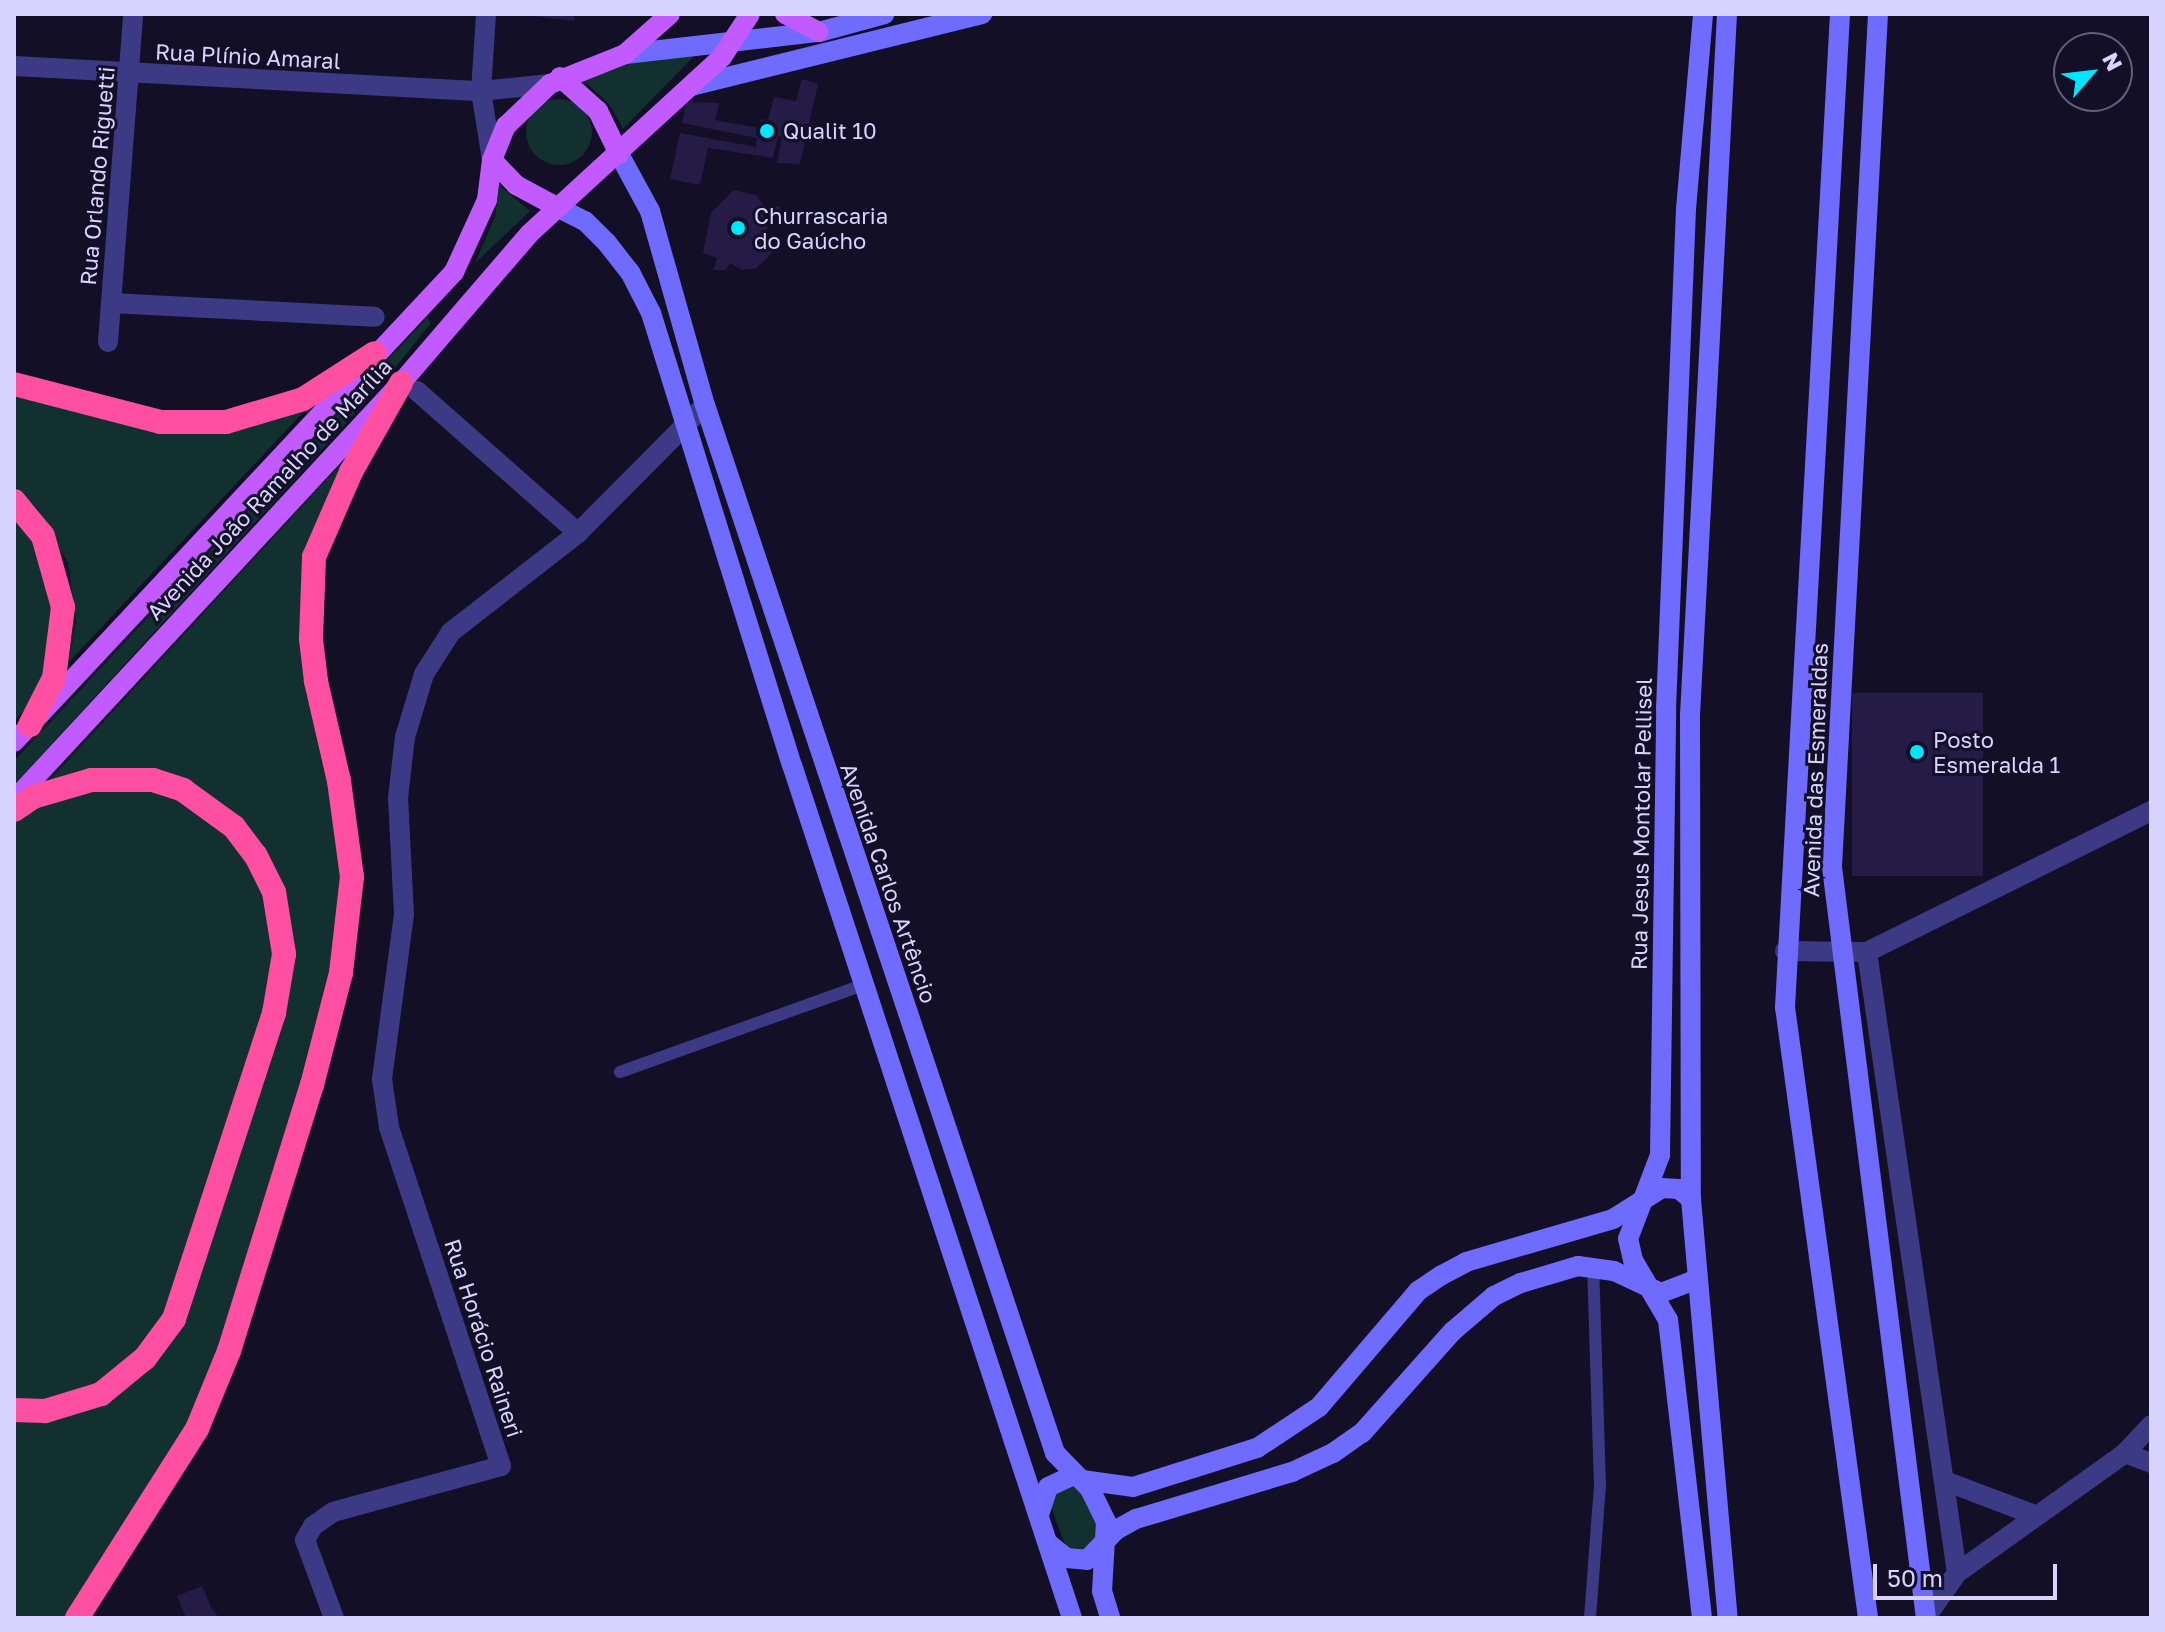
<!DOCTYPE html>
<html>
<head>
<meta charset="utf-8">
<style>
	body { margin:0 }
	#map { position:relative; width:2165px; height:1632px; overflow:hidden; background:#130f26; font-family:"Golos Text",sans-serif }
	div>[style] { position:absolute }
	.green>* { inset:0; background:#12302f }
	.round { border-radius:50% }
	.building>* { inset:0; background:#241b47; transform-origin:0 0 }
	.lane>* { height:12px; margin:-6px; padding:0 6px; transform-origin:6px; border-radius:6px; background:#3d3a85 }
	.street>* { height:20px; margin:-10px; padding:0 10px; transform-origin:10px; border-radius:10px; background:#3d3a85 }
	.secondary>* { height:20px; margin:-10px; padding:0 10px; transform-origin:10px; border-radius:10px; background:#6f6bff }
	.primary>* { height:20px; margin:-10px; padding:0 10px; transform-origin:10px; border-radius:10px; background:#c25bff }
	.highway>* { height:24px; margin:-12px; padding:0 12px; transform-origin:12px; border-radius:12px; background:#ff4fa3 }
	.dots>* { width:22px; height:22px; translate:-50% -50%; box-sizing:border-box; border:4px solid #130f26; border-radius:50% }
	span { translate:-50% -50%; white-space:nowrap; text-align:center; line-height:1.15; -webkit-text-stroke:6px #130f26; paint-order:stroke }
	.street-label { font-size:22px; color:#d9d4ff }
	.poi-label { font-size:22px; color:#d9d4ff }
	.left { translate:0 -50%; text-align:left }
	.frame { position:absolute; inset:0; border:16px solid #d9d4ff; pointer-events:none }
	.north { position:absolute; left:2053px; top:32px; width:80px; height:80px; box-sizing:border-box; background:#130f26; border:2px solid #625e7d; border-radius:50%; rotate:62deg; font-size:22px; font-weight:700; line-height:32px; text-align:center; color:#d9d4ff }
	.north::after { content:''; display:block; margin:auto; width:28px; height:36px; background:#00e5ff; clip-path:polygon(50% 0,100% 100%,50% 72%,0 100%) }
	.scale { position:absolute; left:1873px; top:1564px; width:184px; height:36px; box-sizing:border-box; border:4px solid #d9d4ff; border-top:0; padding-left:10px; font-size:24px; line-height:28px; white-space:nowrap; color:#d9d4ff; -webkit-text-stroke:6px #130f26; paint-order:stroke }
</style>
</head>
<body>
<div id="map">
	<div class="green">
		<div style="clip-path:polygon(696px 54px,623px 129px,610px 105px,581px 78px,620px 64px)"></div>
		<div class="round" style="left:526px;top:99px;width:66px;height:66px"></div>
		<div style="clip-path:polygon(499px 185px,530px 211px,475px 263px,495px 217px)"></div>
		<div style="clip-path:polygon(427px 318px,431px 323px,383px 383px,14px 785px,14px 761px)"></div>
		<div style="clip-path:polygon(14px 392px,224px 432px,278px 420px,309px 406px,69px 662px,76px 620px,68px 563px,37px 508px,14px 486px)"></div>
		<div style="clip-path:polygon(357px 447px,310px 540px,343px 862px,327px 1000px,202px 1399px,67px 1618px,14px 1618px,14px 1419px,22px 1420px,160px 1355px,294px 949px,282px 889px,209px 796px,48px 782px)"></div>
		<div style="clip-path:polygon(14px 514px,42px 555px,53px 590px,49px 658px,33px 701px,14px 722px)"></div>
		<div style="clip-path:polygon(148px 786px,224px 823px,258px 872px,279px 959px,175px 1302px,114px 1378px,57px 1401px,14px 1402px,14px 820px,66px 793px)"></div>
		<div style="clip-path:polygon(1067px 1481px,1082px 1489px,1098px 1522px,1099px 1537px,1083px 1553px,1066px 1548px,1049px 1501px)"></div>
	</div>
	<div class="building">
		<div style="clip-path:polygon(534px 14px,574px 14px,575px 21px,534px 16px)"></div>
		<div style="clip-path:polygon(802px 79px,818px 84px,800px 164px,777px 163px,782px 137px,778px 136px,773px 158px,708px 148px,700px 185px,670px 179px,680px 133px,756px 147px,757px 138px,682px 123px,686px 102px,719px 103px,715px 120px,759px 128px,761px 119px,768px 120px,774px 97px,796px 101px)"></div>
		<div style="clip-path:polygon(734px 190px,756px 195px,766px 208px,779px 206px,784px 215px,770px 216px,764px 241px,776px 248px,757px 268px,742px 270px,730px 263px,726px 270px,713px 270px,717px 258px,703px 253px,711px 213px)"></div>
		<div style="left:1852px;top:693px;width:131px;height:183px"></div>
		<div style="clip-path:polygon(202px 1586px,211px 1607px,219px 1618px,186px 1618px,177px 1596px)"></div>
	</div>
	<div class="lane">
		<div style="left:620px;top:1072px;width:261px;rotate:-19.7deg"></div>
		<div style="left:1590px;top:1618px;width:132px;rotate:-85.7deg"></div>
		<div style="left:1600px;top:1486px;width:220px;rotate:-91.8deg"></div>
	</div>
	<div class="street">
		<div style="left:486px;top:14px;width:77px;rotate:93.7deg"></div>
		<div style="left:481px;top:91px;width:70px;rotate:80.9deg"></div>
		<div style="left:14px;top:66px;width:468px;rotate:3.1deg"></div>
		<div style="left:481px;top:91px;width:69px;rotate:-5.8deg"></div>
		<div style="left:111px;top:303px;width:264px;rotate:3deg"></div>
		<div style="left:108px;top:342px;width:329px;rotate:-85.6deg"></div>
		<div style="left:417px;top:391px;width:215px;rotate:41.4deg"></div>
		<div style="left:1785px;top:951px;width:82px;rotate:0.7deg"></div>
		<div style="left:1867px;top:952px;width:317px;rotate:-26.4deg"></div>
		<div style="left:1867px;top:952px;width:627px;rotate:81.75deg"></div>
		<div style="left:2125px;top:1453px;width:28px;rotate:21deg"></div>
		<div style="left:1945px;top:1481px;width:98px;rotate:20.8deg"></div>
		<div style="left:1926px;top:1617px;width:54px;rotate:-54.8deg"></div>
		<div style="left:1957px;top:1573px;width:206px;rotate:-35.5deg"></div>
		<div style="left:2125px;top:1453px;width:38px;rotate:-47deg"></div>
		<div style="left:334px;top:1618px;width:83px;rotate:-110.4deg"></div>
		<div style="left:305px;top:1540px;width:16px;rotate:-60deg"></div>
		<div style="left:313px;top:1526px;width:24px;rotate:-35deg"></div>
		<div style="left:333px;top:1512px;width:174px;rotate:-15.3deg"></div>
		<div style="left:501px;top:1466px;width:357px;rotate:-108.3deg"></div>
		<div style="left:389px;top:1127px;width:49px;rotate:-98.3deg"></div>
		<div style="left:382px;top:1079px;width:165px;rotate:-82.4deg"></div>
		<div style="left:404px;top:915px;width:117px;rotate:-92.9deg"></div>
		<div style="left:398px;top:798px;width:61px;rotate:-83.5deg"></div>
		<div style="left:405px;top:737px;width:66px;rotate:-73.2deg"></div>
		<div style="left:424px;top:674px;width:50px;rotate:-57.3deg"></div>
		<div style="left:451px;top:632px;width:161px;rotate:-37.9deg"></div>
		<div style="left:578px;top:533px;width:180px;rotate:-45.2deg"></div>
	</div>
	<div class="secondary">
		<div style="left:1727px;top:14px;width:703px;rotate:93.02deg"></div>
		<div style="left:1690px;top:716px;width:483px;rotate:89.9deg"></div>
		<div style="left:1691px;top:1199px;width:421px;rotate:85deg"></div>
		<div style="left:1840px;top:14px;width:995px;rotate:93.17deg"></div>
		<div style="left:1785px;top:1007px;width:617px;rotate:82.26deg"></div>
		<div style="left:1878px;top:14px;width:854px;rotate:93.09deg"></div>
		<div style="left:1832px;top:867px;width:757px;rotate:82.87deg"></div>
		<div style="left:625px;top:54px;width:195px;rotate:-6.5deg"></div>
		<div style="left:819px;top:32px;width:68px;rotate:-15.3deg"></div>
		<div style="left:691px;top:86px;width:300px;rotate:-13.9deg"></div>
		<div style="left:619px;top:154px;width:65px;rotate:61.5deg"></div>
		<div style="left:650px;top:211px;width:202px;rotate:74.2deg"></div>
		<div style="left:705px;top:405px;width:1105px;rotate:71.53deg"></div>
		<div style="left:1055px;top:1453px;width:50px;rotate:45.8deg"></div>
		<div style="left:1090px;top:1489px;width:37px;rotate:64deg"></div>
		<div style="left:1106px;top:1522px;width:69px;rotate:93.3deg"></div>
		<div style="left:1102px;top:1591px;width:28px;rotate:73deg"></div>
		<div style="left:557px;top:207px;width:31px;rotate:27deg"></div>
		<div style="left:585px;top:221px;width:31px;rotate:45deg"></div>
		<div style="left:607px;top:243px;width:37px;rotate:52deg"></div>
		<div style="left:630px;top:272px;width:46px;rotate:62.9deg"></div>
		<div style="left:651px;top:313px;width:473px;rotate:72.7deg"></div>
		<div style="left:792px;top:765px;width:898px;rotate:71.83deg"></div>
		<div style="left:1082px;top:1480px;width:51px;rotate:7.8deg"></div>
		<div style="left:1133px;top:1487px;width:130px;rotate:-17.5deg"></div>
		<div style="left:1257px;top:1448px;width:74px;rotate:-33.5deg"></div>
		<div style="left:1319px;top:1407px;width:153px;rotate:-49.5deg"></div>
		<div style="left:1418px;top:1291px;width:29px;rotate:-34deg"></div>
		<div style="left:1442px;top:1275px;width:27px;rotate:-28deg"></div>
		<div style="left:1466px;top:1262px;width:153px;rotate:-16.3deg"></div>
		<div style="left:1613px;top:1219px;width:58px;rotate:-32.3deg"></div>
		<div style="left:1662px;top:1188px;width:17px;rotate:3deg"></div>
		<div style="left:1679px;top:1189px;width:16px;rotate:40deg"></div>
		<div style="left:1039px;top:1515px;width:29px;rotate:-72deg"></div>
		<div style="left:1048px;top:1487px;width:26px;rotate:-25deg"></div>
		<div style="left:1049px;top:1544px;width:22px;rotate:39deg"></div>
		<div style="left:1066px;top:1558px;width:21px;rotate:5deg"></div>
		<div style="left:1087px;top:1560px;width:42px;rotate:-46deg"></div>
		<div style="left:1116px;top:1530px;width:23px;rotate:-29deg"></div>
		<div style="left:1136px;top:1519px;width:163px;rotate:-16.8deg"></div>
		<div style="left:1292px;top:1472px;width:45px;rotate:-24.9deg"></div>
		<div style="left:1333px;top:1453px;width:35px;rotate:-35deg"></div>
		<div style="left:1362px;top:1433px;width:137px;rotate:-48.3deg"></div>
		<div style="left:1453px;top:1331px;width:54px;rotate:-40.5deg"></div>
		<div style="left:1494px;top:1296px;width:30px;rotate:-26deg"></div>
		<div style="left:1521px;top:1283px;width:59px;rotate:-16.6deg"></div>
		<div style="left:1578px;top:1266px;width:36px;rotate:8deg"></div>
		<div style="left:1614px;top:1271px;width:52px;rotate:25.1deg"></div>
		<div style="left:1661px;top:1293px;width:36px;rotate:-21deg"></div>
		<div style="left:1702px;top:1618px;width:300px;rotate:-96.5deg"></div>
		<div style="left:1668px;top:1320px;width:69px;rotate:-120.3deg"></div>
		<div style="left:1633px;top:1260px;width:22px;rotate:-103deg"></div>
		<div style="left:1628px;top:1239px;width:90px;rotate:-69.1deg"></div>
		<div style="left:1660px;top:1155px;width:446px;rotate:-89.2deg"></div>
		<div style="left:1666px;top:709px;width:500px;rotate:-87.71deg"></div>
		<div style="left:1686px;top:209px;width:196px;rotate:-85deg"></div>
	</div>
	<div class="primary">
		<div style="left:785px;top:14px;width:38px;rotate:28deg"></div>
		<div style="left:560px;top:77px;width:51px;rotate:41.8deg"></div>
		<div style="left:598px;top:111px;width:48px;rotate:64deg"></div>
		<div style="left:492px;top:160px;width:35px;rotate:46deg"></div>
		<div style="left:516px;top:185px;width:47px;rotate:28.2deg"></div>
		<div style="left:14px;top:742px;width:644px;rotate:-46.89deg"></div>
		<div style="left:454px;top:272px;width:79px;rotate:-65.4deg"></div>
		<div style="left:487px;top:200px;width:40px;rotate:-82.9deg"></div>
		<div style="left:492px;top:160px;width:37px;rotate:-68deg"></div>
		<div style="left:506px;top:126px;width:61px;rotate:-43.7deg"></div>
		<div style="left:550px;top:84px;width:81px;rotate:-21.8deg"></div>
		<div style="left:625px;top:54px;width:60px;rotate:-41.6deg"></div>
		<div style="left:14px;top:800px;width:569px;rotate:-47.14deg"></div>
		<div style="left:401px;top:383px;width:196px;rotate:-49.3deg"></div>
		<div style="left:529px;top:234px;width:262px;rotate:-42.5deg"></div>
		<div style="left:722px;top:57px;width:51px;rotate:-56.9deg"></div>
	</div>
	<div class="highway">
		<div style="left:14px;top:384px;width:152px;rotate:14.5deg"></div>
		<div style="left:161px;top:422px;width:65px"></div>
		<div style="left:226px;top:422px;width:80px;rotate:-16.6deg"></div>
		<div style="left:303px;top:399px;width:85px;rotate:-32.6deg"></div>
		<div style="left:14px;top:501px;width:45px;rotate:50.4deg"></div>
		<div style="left:43px;top:536px;width:74px;rotate:74.3deg"></div>
		<div style="left:63px;top:607px;width:72px;rotate:97.2deg"></div>
		<div style="left:54px;top:678px;width:53px;rotate:117.1deg"></div>
		<div style="left:14px;top:810px;width:23px;rotate:-34deg"></div>
		<div style="left:33px;top:797px;width:60px;rotate:-16.3deg"></div>
		<div style="left:91px;top:780px;width:62px"></div>
		<div style="left:153px;top:780px;width:32px;rotate:18deg"></div>
		<div style="left:183px;top:790px;width:63px;rotate:36deg"></div>
		<div style="left:234px;top:827px;width:36px;rotate:53deg"></div>
		<div style="left:256px;top:856px;width:40px;rotate:63.4deg"></div>
		<div style="left:274px;top:892px;width:63px;rotate:80.8deg"></div>
		<div style="left:284px;top:954px;width:60px;rotate:99.6deg"></div>
		<div style="left:274px;top:1013px;width:322px;rotate:108.1deg"></div>
		<div style="left:174px;top:1319px;width:49px;rotate:126.6deg"></div>
		<div style="left:145px;top:1358px;width:57px;rotate:140.7deg"></div>
		<div style="left:101px;top:1394px;width:59px;rotate:163.1deg"></div>
		<div style="left:45px;top:1411px;width:31px;rotate:-178deg"></div>
		<div style="left:77px;top:1618px;width:224px;rotate:-57.6deg"></div>
		<div style="left:197px;top:1429px;width:84px;rotate:-67.7deg"></div>
		<div style="left:229px;top:1351px;width:279px;rotate:-72.7deg"></div>
		<div style="left:312px;top:1085px;width:116px;rotate:-75.5deg"></div>
		<div style="left:341px;top:973px;width:97px;rotate:-83.5deg"></div>
		<div style="left:352px;top:877px;width:97px;rotate:-97.7deg"></div>
		<div style="left:339px;top:781px;width:103px;rotate:-103deg"></div>
		<div style="left:316px;top:681px;width:42px;rotate:-96.8deg"></div>
		<div style="left:311px;top:639px;width:82px;rotate:-87.9deg"></div>
		<div style="left:314px;top:557px;width:93px;rotate:-66.5deg"></div>
		<div style="left:351px;top:472px;width:102px;rotate:-60.7deg"></div>
	</div>
	<div class="dots">
		<div style="left:767px;top:131px;background:#00e5ff"></div>
		<div style="left:738px;top:228px;background:#00e5ff"></div>
		<div style="left:1917px;top:752px;background:#00e5ff"></div>
	</div>
	<div class="street-label">
		<span style="left:248px;top:56px;rotate:3deg">Rua Plínio Amaral</span>
		<span style="left:97px;top:176px;rotate:-85deg">Rua Orlando Riguetti</span>
		<span style="left:269px;top:489px;rotate:-47deg">Avenida João Ramalho de Marília</span>
		<span style="left:1815px;top:770px;rotate:-88deg">Avenida das Esmeraldas</span>
		<span style="left:1641px;top:824px;rotate:-89deg">Rua Jesus Montolar Pellisel</span>
		<span style="left:889px;top:883px;rotate:71deg">Avenida Carlos Artêncio</span>
		<span style="left:484px;top:1338px;rotate:72deg">Rua Horácio Raineri</span>
	</div>
	<div class="poi-label">
		<span class="left" style="left:783px;top:131px">Qualit 10</span>
		<span class="left" style="left:754px;top:228px">Churrascaria<br>do Gaúcho</span>
		<span class="left" style="left:1933px;top:752px">Posto<br>Esmeralda 1</span>
	</div>
	<div class="frame"></div>
	<div class="north">N</div>
	<div class="scale">50 m</div>
</div>
</body>
</html>
